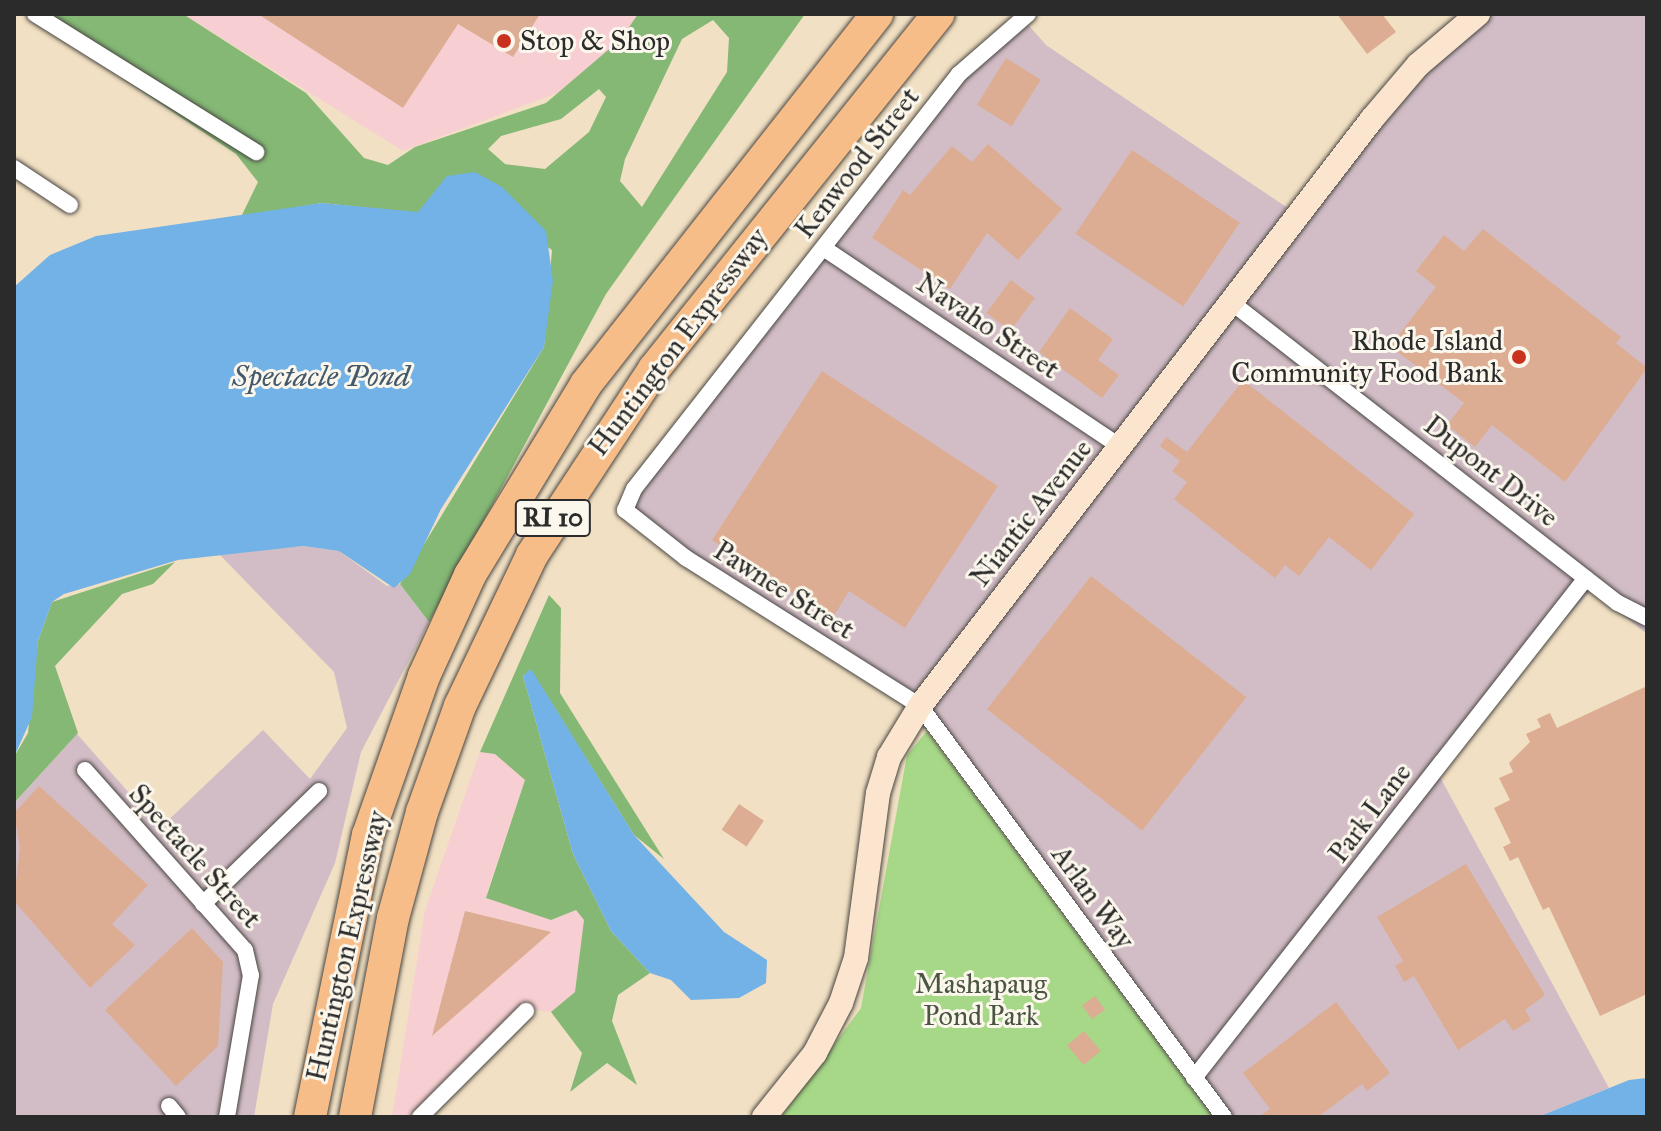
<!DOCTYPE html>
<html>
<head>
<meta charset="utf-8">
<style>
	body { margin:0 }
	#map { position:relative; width:1661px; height:1131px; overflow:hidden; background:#f1e0c3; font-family:"IM FELL Great Primer",serif }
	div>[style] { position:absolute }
	.built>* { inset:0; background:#f7cfd2 }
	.industrial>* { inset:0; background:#d2bdc6 }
	.green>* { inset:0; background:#a6d887 }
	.forest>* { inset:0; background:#84b874 }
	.water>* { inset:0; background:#73b2e6 }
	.building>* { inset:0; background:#dcad92; transform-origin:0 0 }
	.roads { filter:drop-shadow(0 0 2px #494642) drop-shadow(0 0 2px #494642) }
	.street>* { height:16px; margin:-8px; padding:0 8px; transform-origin:8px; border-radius:8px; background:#fff }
	.secondary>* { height:24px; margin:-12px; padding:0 12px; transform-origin:12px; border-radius:12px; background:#fce5cf }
	.highway>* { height:32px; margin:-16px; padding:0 16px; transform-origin:16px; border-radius:16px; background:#f7bd88 }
	.dots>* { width:22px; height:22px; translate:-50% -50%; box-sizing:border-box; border:4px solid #fbf7ec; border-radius:50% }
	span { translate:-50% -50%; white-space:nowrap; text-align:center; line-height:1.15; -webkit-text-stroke:6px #fbf7ec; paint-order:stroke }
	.shield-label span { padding:2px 6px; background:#fbf7ec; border:2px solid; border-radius:6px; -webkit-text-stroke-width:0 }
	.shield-label { font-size:26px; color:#2b2b2b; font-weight:700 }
	.poi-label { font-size:28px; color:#2b2b2b }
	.left { translate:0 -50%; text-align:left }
	.right { translate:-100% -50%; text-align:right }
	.street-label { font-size:28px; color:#2b2b2b }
	.park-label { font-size:28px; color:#4a5642 }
	.water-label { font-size:30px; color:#445a6c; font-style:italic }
	.frame { position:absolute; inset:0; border:16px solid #2b2b2b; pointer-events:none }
</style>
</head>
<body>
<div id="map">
	<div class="built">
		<div style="clip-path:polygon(183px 14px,640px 14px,594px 79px,403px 151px)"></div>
		<div style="clip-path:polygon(480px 751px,495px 753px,525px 780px,487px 893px,551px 920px,576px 910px,585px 920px,575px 993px,551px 1012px,532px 1010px,420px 1117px,392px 1117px,425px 911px)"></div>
	</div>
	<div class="industrial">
		<div style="clip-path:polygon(1479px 14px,1647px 14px,1647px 634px,1591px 590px,1434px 766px,1609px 1088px,1538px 1117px,1203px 1117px,1194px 1104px,1195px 1075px,923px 709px,629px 513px,641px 480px,959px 76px,1023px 19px,1046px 45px,1298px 215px)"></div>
		<div style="clip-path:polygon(303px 546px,339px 551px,387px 586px,400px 584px,429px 622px,361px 752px,335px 863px,273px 1004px,254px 1117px,14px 1117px,14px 803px,77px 734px,160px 828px,263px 730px,310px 779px,347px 728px,334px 672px,218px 553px)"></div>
	</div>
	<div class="green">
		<div style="clip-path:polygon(927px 731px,1213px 1117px,781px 1117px,861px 1008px,907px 755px)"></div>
	</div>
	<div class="forest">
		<div style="clip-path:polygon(evenodd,26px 14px,183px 14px,306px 93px,364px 158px,388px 165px,415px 147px,546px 103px,621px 39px,638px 14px,805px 14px,606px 294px,429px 622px,400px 584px,544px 347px,552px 250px,447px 177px,418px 213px,322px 203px,241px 217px,258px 182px,236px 154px,26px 14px,713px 20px,729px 38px,727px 72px,642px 207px,620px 181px,625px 159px,682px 39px,713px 20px,26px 14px,599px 89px,606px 97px,589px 132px,545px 169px,505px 164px,488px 149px,501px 136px,561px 119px,599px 89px)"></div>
		<div style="clip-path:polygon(175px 562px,153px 584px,122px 594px,55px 666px,78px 733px,14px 803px,14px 757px,28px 733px,38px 641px,52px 602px)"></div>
		<div style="clip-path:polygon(549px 595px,561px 608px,560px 693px,664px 859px,634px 835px,531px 670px,523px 676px,573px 854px,611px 931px,650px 973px,618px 995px,612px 1021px,637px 1085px,607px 1063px,570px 1092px,582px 1053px,551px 1012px,575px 992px,584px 920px,576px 910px,551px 920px,486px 898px,525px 780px,495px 754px,480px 752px)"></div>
	</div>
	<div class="water">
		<div style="clip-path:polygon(475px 172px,502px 187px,546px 231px,553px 281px,544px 347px,441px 509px,410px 574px,394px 588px,339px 551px,303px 546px,178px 560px,64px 594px,52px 602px,38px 641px,32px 717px,14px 757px,14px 287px,50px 255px,96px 236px,322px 203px,418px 212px,447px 176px)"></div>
		<div style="clip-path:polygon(531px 669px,634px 835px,724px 932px,767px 960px,766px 983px,739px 998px,691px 1000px,671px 980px,650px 973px,611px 931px,573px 854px,523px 676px)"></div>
		<div style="clip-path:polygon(1647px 1078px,1647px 1117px,1538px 1117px,1629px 1080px)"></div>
	</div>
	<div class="building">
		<div style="clip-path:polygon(258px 14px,540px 14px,513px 57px,458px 24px,403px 108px)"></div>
		<div style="clip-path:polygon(1337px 14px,1382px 14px,1396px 32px,1367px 54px)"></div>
		<div style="left:1006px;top:58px;width:41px;height:55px;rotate:32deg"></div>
		<div style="clip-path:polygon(988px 144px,1062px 209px,1018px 260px,987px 233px,950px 289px,872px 238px,903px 190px,910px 195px,952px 146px,972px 162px)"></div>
		<div style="left:1132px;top:150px;width:130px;height:101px;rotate:34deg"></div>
		<div style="clip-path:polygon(1483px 229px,1621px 337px,1616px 343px,1647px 368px,1565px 482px,1492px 425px,1475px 447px,1447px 425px,1464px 403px,1390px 346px,1436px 287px,1416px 271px,1444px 235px,1464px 251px)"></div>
		<div style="left:1011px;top:280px;width:30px;height:41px;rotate:37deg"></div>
		<div style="clip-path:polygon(1070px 308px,1113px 339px,1098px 360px,1119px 375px,1102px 398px,1039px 352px)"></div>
		<div style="clip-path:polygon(822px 371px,998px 486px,905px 628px,849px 591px,832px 619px,712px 540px)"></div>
		<div style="clip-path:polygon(1243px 380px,1414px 514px,1371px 570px,1329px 537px,1299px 576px,1285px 565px,1275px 578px,1174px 499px,1187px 482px,1172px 471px,1180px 461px,1160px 446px,1166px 437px,1187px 452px)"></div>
		<div style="left:1091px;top:576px;width:197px;height:169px;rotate:38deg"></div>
		<div style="clip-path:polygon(1647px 686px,1647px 994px,1600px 1016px,1549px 907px,1543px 910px,1518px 857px,1510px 861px,1503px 847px,1511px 843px,1494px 808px,1510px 800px,1499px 778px,1513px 772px,1509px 763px,1530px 742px,1526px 734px,1541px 727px,1537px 719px,1550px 713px,1557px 728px)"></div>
		<div style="clip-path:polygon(39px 786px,148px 885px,112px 924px,135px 945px,90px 988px,14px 901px,20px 847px,14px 813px)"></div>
		<div style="left:739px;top:804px;width:30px;height:31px;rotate:34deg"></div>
		<div style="clip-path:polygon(1466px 864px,1545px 995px,1525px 1010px,1531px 1020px,1513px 1031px,1505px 1019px,1458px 1050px,1414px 976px,1404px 982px,1395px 966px,1403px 961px,1377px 917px)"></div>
		<div style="clip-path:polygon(465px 911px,551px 932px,432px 1036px)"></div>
		<div style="clip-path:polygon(192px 928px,223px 962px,218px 1046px,176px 1086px,105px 1010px)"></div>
		<div style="left:1095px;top:996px;width:17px;height:16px;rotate:54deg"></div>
		<div style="clip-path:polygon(1336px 1002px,1390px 1073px,1367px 1091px,1362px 1084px,1318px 1117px,1259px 1117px,1270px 1109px,1243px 1073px)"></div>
		<div style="left:1084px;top:1031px;width:26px;height:22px;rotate:50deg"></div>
	</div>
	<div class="roads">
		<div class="street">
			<div style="left:35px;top:14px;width:261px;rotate:32deg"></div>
			<div style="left:1028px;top:14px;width:91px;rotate:139deg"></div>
			<div style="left:959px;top:74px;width:527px;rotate:128.07deg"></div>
			<div style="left:634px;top:489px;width:23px;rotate:113deg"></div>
			<div style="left:625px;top:510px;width:78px;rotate:38.2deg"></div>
			<div style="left:686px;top:558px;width:277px;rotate:32.3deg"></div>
			<div style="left:920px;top:706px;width:511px;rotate:53.51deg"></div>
			<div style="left:14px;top:168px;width:67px;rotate:33.5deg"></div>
			<div style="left:825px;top:249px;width:356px;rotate:33.8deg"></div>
			<div style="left:1231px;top:302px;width:490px;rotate:37.9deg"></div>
			<div style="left:1618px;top:603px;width:33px;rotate:27deg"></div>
			<div style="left:85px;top:770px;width:241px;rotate:48.4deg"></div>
			<div style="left:245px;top:950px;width:26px;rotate:77deg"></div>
			<div style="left:251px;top:975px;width:144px;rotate:99.6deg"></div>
			<div style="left:203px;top:904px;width:162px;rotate:-44.2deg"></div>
			<div style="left:1194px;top:1078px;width:635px;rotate:-51.9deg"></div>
			<div style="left:169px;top:1106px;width:14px;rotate:51deg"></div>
			<div style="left:420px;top:1117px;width:150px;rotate:-45deg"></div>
		</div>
		<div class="secondary">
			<div style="left:764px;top:1117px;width:82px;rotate:-51.4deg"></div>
			<div style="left:815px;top:1053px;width:56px;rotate:-62.5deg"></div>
			<div style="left:841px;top:1003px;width:47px;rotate:-71.6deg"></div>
			<div style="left:856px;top:958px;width:166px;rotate:-82.4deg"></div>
			<div style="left:878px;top:793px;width:38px;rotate:-73deg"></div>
			<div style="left:889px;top:757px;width:60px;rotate:-58.7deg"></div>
			<div style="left:920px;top:706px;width:741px;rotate:-52.4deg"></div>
			<div style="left:1372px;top:119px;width:71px;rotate:-49.6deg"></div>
			<div style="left:1418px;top:65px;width:79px;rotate:-40.4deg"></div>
		</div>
		<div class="highway">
			<div style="left:310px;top:1117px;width:288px;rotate:-78.4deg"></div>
			<div style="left:368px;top:835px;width:169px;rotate:-70.6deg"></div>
			<div style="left:424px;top:676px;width:111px;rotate:-65.5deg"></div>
			<div style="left:470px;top:575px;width:223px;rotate:-58.7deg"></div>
			<div style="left:586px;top:384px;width:471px;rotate:-51.8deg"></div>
			<div style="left:355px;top:1117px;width:203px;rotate:-79.2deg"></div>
			<div style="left:393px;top:918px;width:110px;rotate:-74.7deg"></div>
			<div style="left:422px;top:812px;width:113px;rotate:-70.3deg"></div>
			<div style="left:460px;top:706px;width:167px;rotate:-64.5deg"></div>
			<div style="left:532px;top:555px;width:222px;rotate:-56.7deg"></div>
			<div style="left:654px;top:369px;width:455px;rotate:-51.3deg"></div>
		</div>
	</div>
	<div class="dots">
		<div style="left:504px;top:41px;background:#c8321e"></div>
		<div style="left:1519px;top:357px;background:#c8321e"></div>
	</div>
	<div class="shield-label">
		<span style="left:553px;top:518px">RI 10</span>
	</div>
	<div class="poi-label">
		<span class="left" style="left:520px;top:41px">Stop &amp; Shop</span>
		<span class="right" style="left:1503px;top:357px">Rhode Island<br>Community Food Bank</span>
	</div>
	<div class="street-label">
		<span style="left:857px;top:163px;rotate:-52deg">Kenwood Street</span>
		<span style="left:988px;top:326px;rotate:34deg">Navaho Street</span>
		<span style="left:678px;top:342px;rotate:-53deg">Huntington Expressway</span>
		<span style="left:1491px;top:471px;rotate:38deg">Dupont Drive</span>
		<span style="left:1031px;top:513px;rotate:-52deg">Niantic Avenue</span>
		<span style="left:784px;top:590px;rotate:32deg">Pawnee Street</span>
		<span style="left:1370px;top:813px;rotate:-53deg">Park Lane</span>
		<span style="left:195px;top:856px;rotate:48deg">Spectacle Street</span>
		<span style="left:1093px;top:897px;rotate:54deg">Arlan Way</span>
		<span style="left:347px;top:946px;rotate:-77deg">Huntington Expressway</span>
	</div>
	<div class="park-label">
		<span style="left:981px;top:1000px">Mashapaug<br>Pond Park</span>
	</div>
	<div class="water-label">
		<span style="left:321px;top:376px">Spectacle Pond</span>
	</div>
	<div class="frame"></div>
</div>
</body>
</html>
